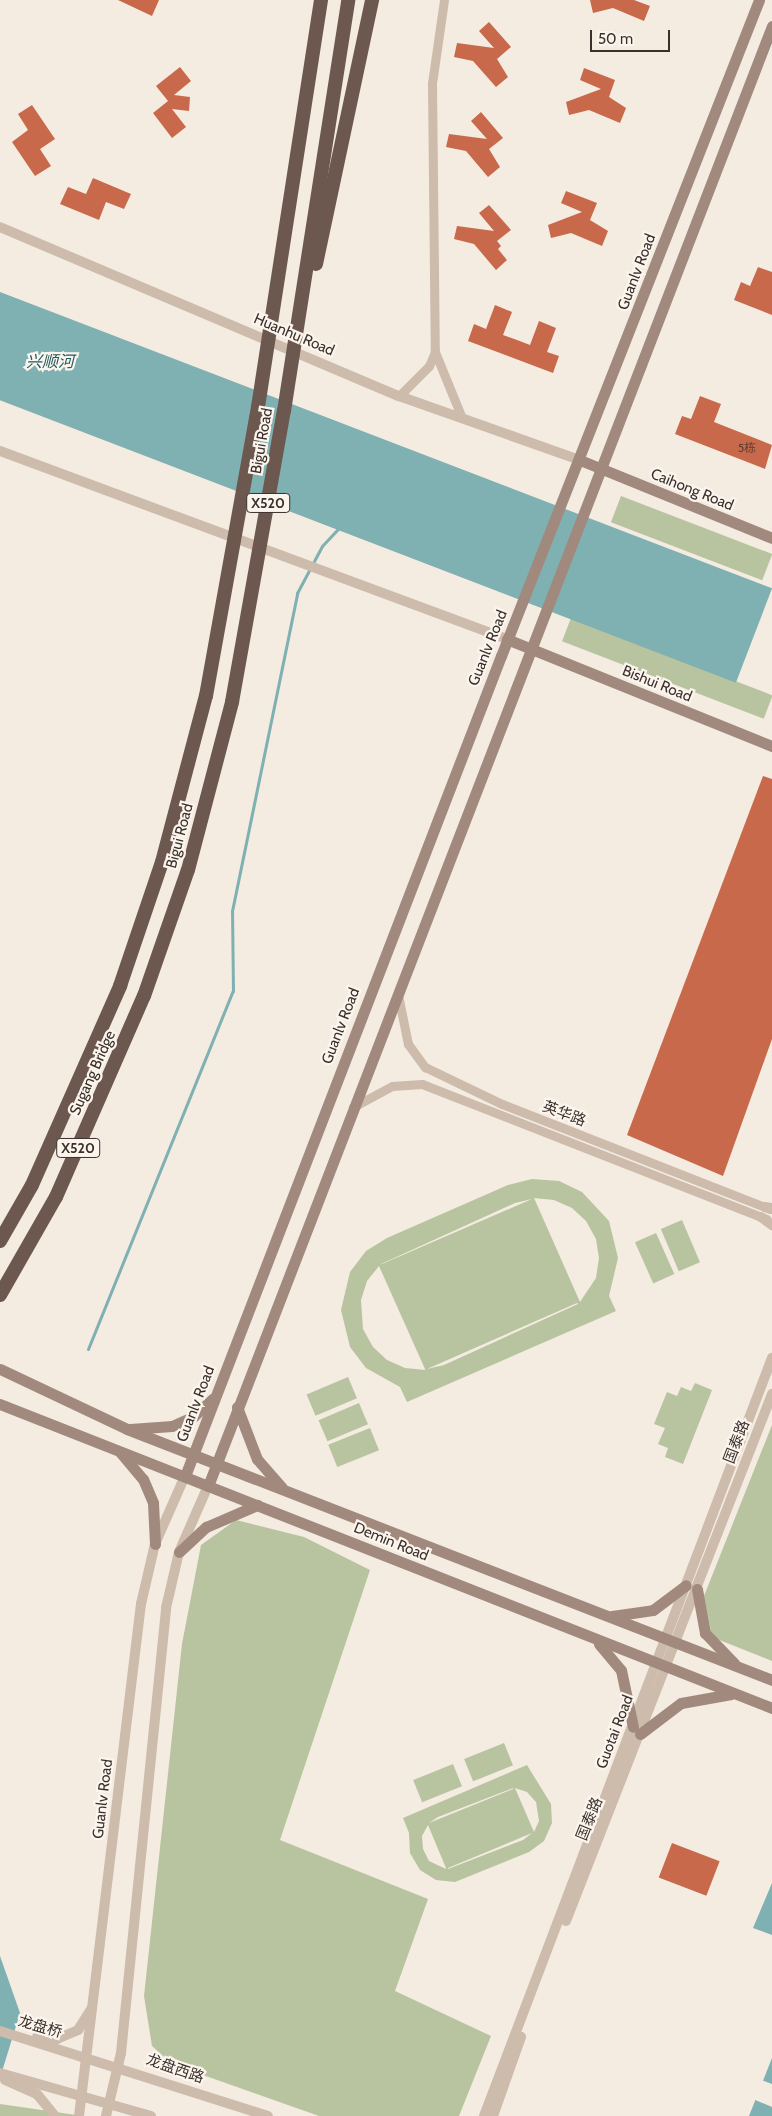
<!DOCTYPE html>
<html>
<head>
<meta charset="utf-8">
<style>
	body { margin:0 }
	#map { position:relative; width:772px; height:2116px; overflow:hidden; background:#f4ebe1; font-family:Cabin,"Noto Sans SC",sans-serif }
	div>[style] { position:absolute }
	.green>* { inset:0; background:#b8c4a0; transform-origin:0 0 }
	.water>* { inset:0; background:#7fb0b2; transform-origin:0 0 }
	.pier>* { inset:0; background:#f4ebe1 }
	.stream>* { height:3px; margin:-1.5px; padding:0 1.5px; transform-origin:1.5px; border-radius:1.5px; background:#7fb0b2 }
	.building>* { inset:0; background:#c8694b; transform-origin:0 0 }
	.minor>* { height:9px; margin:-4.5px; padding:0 4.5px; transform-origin:4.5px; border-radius:4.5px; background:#cdbbac }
	.tertiary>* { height:10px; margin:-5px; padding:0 5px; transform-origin:5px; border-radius:5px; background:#cdbbac }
	.secondary>* { height:11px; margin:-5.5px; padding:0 5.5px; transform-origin:5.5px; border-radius:5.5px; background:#a18a7d }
	.trunk>* { height:14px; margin:-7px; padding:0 7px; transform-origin:7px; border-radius:7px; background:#6c584f }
	.trunk-bridge>* { height:14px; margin:-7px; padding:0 7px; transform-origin:7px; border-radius:7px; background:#6c584f }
	span { translate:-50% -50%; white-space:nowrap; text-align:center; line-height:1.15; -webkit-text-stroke:4.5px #fbf5ee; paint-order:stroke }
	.number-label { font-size:12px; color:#5e3e33 }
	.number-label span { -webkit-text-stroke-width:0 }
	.shield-label span { padding:1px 4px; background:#fbf5ee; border:1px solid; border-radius:4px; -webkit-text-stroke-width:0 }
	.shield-label { font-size:14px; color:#3b302b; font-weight:700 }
	.street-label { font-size:15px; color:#3b302b }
	.water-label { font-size:16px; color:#1f5a5e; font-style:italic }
	.scale { position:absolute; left:590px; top:30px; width:80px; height:22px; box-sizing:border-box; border:2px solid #3b302b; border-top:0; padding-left:6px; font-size:15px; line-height:18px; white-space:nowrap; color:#3b302b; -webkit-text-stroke:4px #fbf5ee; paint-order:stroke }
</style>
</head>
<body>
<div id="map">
	<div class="green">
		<div style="left:621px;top:496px;width:162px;height:28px;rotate:21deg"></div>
		<div style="left:571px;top:618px;width:216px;height:25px;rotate:21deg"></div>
		<div style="clip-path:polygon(evenodd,532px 1179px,559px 1181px,582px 1192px,609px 1221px,618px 1258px,609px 1296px,616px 1311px,407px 1402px,400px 1387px,366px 1368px,350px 1347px,341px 1310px,350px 1272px,366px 1251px,387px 1238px,508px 1185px,532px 1179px,534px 1198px,554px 1200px,572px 1208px,586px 1221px,596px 1239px,599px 1258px,596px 1278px,580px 1302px,534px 1198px,532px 1179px,532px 1199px,382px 1264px,381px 1264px,515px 1203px,532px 1199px,532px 1179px,379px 1266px,425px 1369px,425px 1370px,405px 1368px,387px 1360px,373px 1347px,363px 1329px,361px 1300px,367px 1281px,379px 1266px,532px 1179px,578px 1304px,444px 1365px,427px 1369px,577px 1303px,578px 1304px)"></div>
		<div style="left:682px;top:1220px;width:46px;height:23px;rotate:67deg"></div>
		<div style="left:656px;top:1233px;width:45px;height:23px;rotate:66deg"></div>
		<div style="left:348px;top:1377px;width:23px;height:45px;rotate:67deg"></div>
		<div style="clip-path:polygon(695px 1383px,712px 1390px,683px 1464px,665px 1457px,668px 1448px,658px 1444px,665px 1428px,654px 1424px,667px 1392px,677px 1396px,681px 1387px,691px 1391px)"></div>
		<div style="left:359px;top:1403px;width:23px;height:44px;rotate:67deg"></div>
		<div style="clip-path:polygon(772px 1425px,772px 1661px,712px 1637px,704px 1596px)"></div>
		<div style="left:370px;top:1428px;width:24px;height:45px;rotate:68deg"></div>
		<div style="clip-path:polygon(236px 1520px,304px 1537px,370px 1570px,280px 1840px,428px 1899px,395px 1991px,491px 2036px,459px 2116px,319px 2116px,172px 2064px,152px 2046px,144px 1996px,182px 1644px,201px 1545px)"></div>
		<div style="left:504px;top:1743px;width:24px;height:43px;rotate:68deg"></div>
		<div style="left:453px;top:1764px;width:24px;height:43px;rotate:68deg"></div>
		<div style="clip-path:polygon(evenodd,527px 1765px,551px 1804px,552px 1823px,544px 1841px,529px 1852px,455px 1882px,436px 1880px,420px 1870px,410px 1853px,409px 1833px,403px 1818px,527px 1765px,513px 1788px,513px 1789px,429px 1823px,438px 1817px,513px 1788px,527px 1765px,515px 1788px,527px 1792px,536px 1802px,539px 1821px,534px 1832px,515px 1788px,527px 1765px,428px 1825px,446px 1868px,446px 1869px,429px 1861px,423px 1849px,422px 1836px,428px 1825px,527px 1765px,532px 1833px,523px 1840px,448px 1869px,448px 1868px,532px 1833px)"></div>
		<div style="clip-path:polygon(0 2104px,83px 2116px,0 2116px)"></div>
	</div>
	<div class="water">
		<div style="left:0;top:292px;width:827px;height:101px;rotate:21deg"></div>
		<div style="clip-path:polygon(772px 1883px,772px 1935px,753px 1928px)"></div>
		<div style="clip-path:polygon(0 1956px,20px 2013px,0 2078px)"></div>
		<div style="clip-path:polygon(772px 2058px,772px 2116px,749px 2116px)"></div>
	</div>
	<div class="pier">
		<div style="clip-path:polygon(761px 2080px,772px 2084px,772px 2107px,753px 2099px)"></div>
	</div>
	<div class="stream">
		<div style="left:88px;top:1349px;width:386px;rotate:-68deg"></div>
		<div style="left:233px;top:991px;width:80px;rotate:-90.7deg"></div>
		<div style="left:232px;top:911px;width:325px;rotate:-78.4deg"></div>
		<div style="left:297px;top:593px;width:53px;rotate:-62deg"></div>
		<div style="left:322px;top:546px;width:34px;rotate:-47deg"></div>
	</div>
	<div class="building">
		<div style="clip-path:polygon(118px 0,159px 0,152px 16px)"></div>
		<div style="clip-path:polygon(590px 0,634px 0,650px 6px,644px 21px,613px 8px,593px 13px)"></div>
		<div style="clip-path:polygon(489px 22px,511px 47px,497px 59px,508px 77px,496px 87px,473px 61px,454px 57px,457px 43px,494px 48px,479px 31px)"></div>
		<div style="clip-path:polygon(180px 67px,191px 81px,174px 95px,190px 97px,189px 111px,172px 109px,186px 127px,172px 138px,153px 113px,168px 101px,156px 86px)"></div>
		<div style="clip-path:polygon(584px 68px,615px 80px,609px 97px,626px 108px,620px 123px,589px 110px,569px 115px,566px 102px,601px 89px,580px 80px)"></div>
		<div style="clip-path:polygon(32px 105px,55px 139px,40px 149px,51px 166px,35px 176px,12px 142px,28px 130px,18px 114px)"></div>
		<div style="clip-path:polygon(481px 112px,503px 138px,489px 149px,500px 167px,488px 177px,466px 151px,446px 147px,449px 134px,487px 139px,471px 121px)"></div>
		<div style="clip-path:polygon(93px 178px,131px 194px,124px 209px,106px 202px,99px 220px,60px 204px,68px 187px,86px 194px)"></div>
		<div style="clip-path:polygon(566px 191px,597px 203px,590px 220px,608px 231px,602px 246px,571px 233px,551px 238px,548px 225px,582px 212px,561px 203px)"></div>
		<div style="clip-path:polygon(489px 205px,511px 230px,497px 241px,501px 246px,498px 249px,507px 260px,496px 270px,474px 244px,454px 239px,457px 226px,494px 231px,479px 213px)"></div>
		<div style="clip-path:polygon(758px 267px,772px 272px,772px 315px,734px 300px,741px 282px,750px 286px)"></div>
		<div style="clip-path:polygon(495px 305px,512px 312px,503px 335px,517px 340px,530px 345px,539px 321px,556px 328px,547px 352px,559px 356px,553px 373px,468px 341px,474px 324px,486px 329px)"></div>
		<div style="clip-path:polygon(700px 396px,721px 404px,714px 422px,772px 445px,765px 469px,675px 434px,682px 416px,691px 419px)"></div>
		<div style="clip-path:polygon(763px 776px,772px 779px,772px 1039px,723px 1176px,627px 1135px)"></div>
		<div style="left:672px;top:1843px;width:51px;height:37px;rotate:21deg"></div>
	</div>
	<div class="minor">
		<div style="left:444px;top:0;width:84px;rotate:98.2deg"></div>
		<div style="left:432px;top:83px;width:269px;rotate:89.4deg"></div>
		<div style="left:435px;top:352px;width:71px;rotate:67.8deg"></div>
		<div style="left:399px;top:396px;width:42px;rotate:-45deg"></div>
		<div style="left:429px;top:366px;width:15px;rotate:-67deg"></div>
		<div style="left:398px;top:995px;width:50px;rotate:78.5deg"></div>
		<div style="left:408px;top:1044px;width:29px;rotate:54deg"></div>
		<div style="left:425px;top:1067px;width:85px;rotate:25.7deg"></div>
		<div style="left:502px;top:1104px;width:288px;rotate:21.4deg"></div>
		<div style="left:353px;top:1107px;width:44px;rotate:-28.3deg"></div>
		<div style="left:392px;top:1086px;width:30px;rotate:-4deg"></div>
		<div style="left:422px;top:1084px;width:370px;rotate:21.4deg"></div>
	</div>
	<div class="tertiary">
		<div style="left:0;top:227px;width:433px;rotate:23deg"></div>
		<div style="left:399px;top:396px;width:192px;rotate:19.5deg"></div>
		<div style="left:0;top:451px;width:541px;rotate:20.35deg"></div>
		<div style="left:765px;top:1207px;width:7px;rotate:8deg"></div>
		<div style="left:761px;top:1217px;width:14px;rotate:36deg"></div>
		<div style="left:566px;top:1921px;width:566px;rotate:-68.65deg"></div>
		<div style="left:0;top:2031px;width:281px;rotate:17.6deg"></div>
		<div style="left:37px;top:2037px;width:20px;rotate:6deg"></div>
		<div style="left:57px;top:2039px;width:23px;rotate:-23deg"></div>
		<div style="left:78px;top:2030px;width:25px;rotate:-58deg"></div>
		<div style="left:0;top:2073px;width:157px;rotate:15.9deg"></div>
		<div style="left:5px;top:2080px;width:35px;rotate:24deg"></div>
		<div style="left:37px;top:2094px;width:28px;rotate:51deg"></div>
		<div style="left:79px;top:2116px;width:516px;rotate:-83.1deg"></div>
		<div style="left:141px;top:1604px;width:62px;rotate:-76.9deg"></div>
		<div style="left:155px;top:1544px;width:74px;rotate:-66.2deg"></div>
		<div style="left:106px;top:2116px;width:65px;rotate:-76.6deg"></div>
		<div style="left:121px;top:2053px;width:447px;rotate:-84.2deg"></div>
		<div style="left:166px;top:1608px;width:57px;rotate:-76.9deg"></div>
		<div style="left:179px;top:1552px;width:72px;rotate:-66.3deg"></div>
		<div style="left:484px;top:2116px;width:811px;rotate:-69.2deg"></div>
		<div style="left:493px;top:2116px;width:84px;rotate:-70.5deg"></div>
	</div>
	<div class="secondary">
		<div style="left:580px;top:460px;width:207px;rotate:22.1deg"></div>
		<div style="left:507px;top:639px;width:286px;rotate:22deg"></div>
		<div style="left:0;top:1369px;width:140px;rotate:25.3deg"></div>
		<div style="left:127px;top:1429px;width:692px;rotate:21.26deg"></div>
		<div style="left:0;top:1404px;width:830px;rotate:21.49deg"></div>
		<div style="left:237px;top:1407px;width:56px;rotate:69deg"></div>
		<div style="left:257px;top:1459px;width:38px;rotate:49deg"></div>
		<div style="left:130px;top:1429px;width:42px;rotate:-4.1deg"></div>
		<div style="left:172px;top:1426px;width:24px;rotate:-24deg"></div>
		<div style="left:194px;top:1416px;width:25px;rotate:-43deg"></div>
		<div style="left:120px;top:1452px;width:35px;rotate:50deg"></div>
		<div style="left:143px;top:1479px;width:26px;rotate:67deg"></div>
		<div style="left:153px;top:1503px;width:41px;rotate:87.2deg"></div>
		<div style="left:185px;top:1476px;width:879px;rotate:-68.93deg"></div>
		<div style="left:501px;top:656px;width:705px;rotate:-68.53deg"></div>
		<div style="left:208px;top:1486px;width:1565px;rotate:-68.88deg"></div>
		<div style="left:179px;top:1552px;width:37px;rotate:-43deg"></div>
		<div style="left:206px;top:1527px;width:56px;rotate:-23.3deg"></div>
		<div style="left:697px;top:1589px;width:45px;rotate:79.7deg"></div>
		<div style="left:705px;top:1633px;width:42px;rotate:46deg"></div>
		<div style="left:612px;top:1616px;width:41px;rotate:-8.3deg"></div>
		<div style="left:653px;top:1610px;width:41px;rotate:-37.1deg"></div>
		<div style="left:599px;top:1644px;width:34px;rotate:50deg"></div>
		<div style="left:621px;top:1670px;width:58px;rotate:78.1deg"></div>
		<div style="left:640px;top:1734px;width:51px;rotate:-37.1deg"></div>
		<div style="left:681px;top:1703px;width:51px;rotate:-10.2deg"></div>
	</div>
	<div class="trunk">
		<div style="left:0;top:1241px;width:64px;rotate:-60.3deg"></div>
		<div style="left:32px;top:1185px;width:218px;rotate:-66.1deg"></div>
		<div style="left:0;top:1295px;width:113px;rotate:-60.3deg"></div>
		<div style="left:56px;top:1197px;width:219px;rotate:-66.4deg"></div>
	</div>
	<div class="trunk-bridge">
		<div style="left:316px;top:264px;width:270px;rotate:-78deg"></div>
		<div style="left:120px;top:986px;width:131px;rotate:-71.3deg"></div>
		<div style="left:162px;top:862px;width:172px;rotate:-75.2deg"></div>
		<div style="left:206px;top:696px;width:294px;rotate:-79.8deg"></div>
		<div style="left:258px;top:407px;width:412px;rotate:-81.2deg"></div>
		<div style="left:144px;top:996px;width:133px;rotate:-70.8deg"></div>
		<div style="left:188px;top:870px;width:174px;rotate:-75.3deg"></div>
		<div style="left:232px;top:702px;width:296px;rotate:-79.9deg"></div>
		<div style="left:284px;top:411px;width:416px;rotate:-81.1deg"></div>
	</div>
	<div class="number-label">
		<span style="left:747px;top:448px">5栋</span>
	</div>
	<div class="shield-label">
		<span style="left:268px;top:503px">X520</span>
		<span style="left:78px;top:1148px">X520</span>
	</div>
	<div class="street-label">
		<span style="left:637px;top:272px;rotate:-69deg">Guanlv Road</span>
		<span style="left:294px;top:335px;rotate:23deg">Huanhu Road</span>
		<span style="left:262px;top:441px;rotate:-80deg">Bigui Road</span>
		<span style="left:692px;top:490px;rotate:22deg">Caihong Road</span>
		<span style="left:488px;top:648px;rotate:-68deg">Guanlv Road</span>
		<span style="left:657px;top:684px;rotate:22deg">Bishui Road</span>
		<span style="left:180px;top:836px;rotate:-75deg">Bigui Road</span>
		<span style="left:341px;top:1026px;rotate:-69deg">Guanlv Road</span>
		<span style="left:93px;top:1073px;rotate:-66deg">Sugang Bridge</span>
		<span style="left:564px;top:1114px;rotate:21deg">英华路</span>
		<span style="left:196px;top:1404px;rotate:-69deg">Guanlv Road</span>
		<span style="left:737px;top:1442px;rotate:-69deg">国泰路</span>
		<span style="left:391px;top:1542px;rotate:22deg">Demin Road</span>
		<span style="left:615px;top:1732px;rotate:-69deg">Guotai Road</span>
		<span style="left:103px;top:1799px;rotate:-83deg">Guanlv Road</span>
		<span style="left:590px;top:1819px;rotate:-68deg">国泰路</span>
		<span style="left:40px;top:2027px;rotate:16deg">龙盘桥</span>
		<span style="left:175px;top:2069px;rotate:19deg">龙盘西路</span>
	</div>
	<div class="water-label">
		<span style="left:50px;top:362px">兴顺河</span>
	</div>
	<div class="scale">50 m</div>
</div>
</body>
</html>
